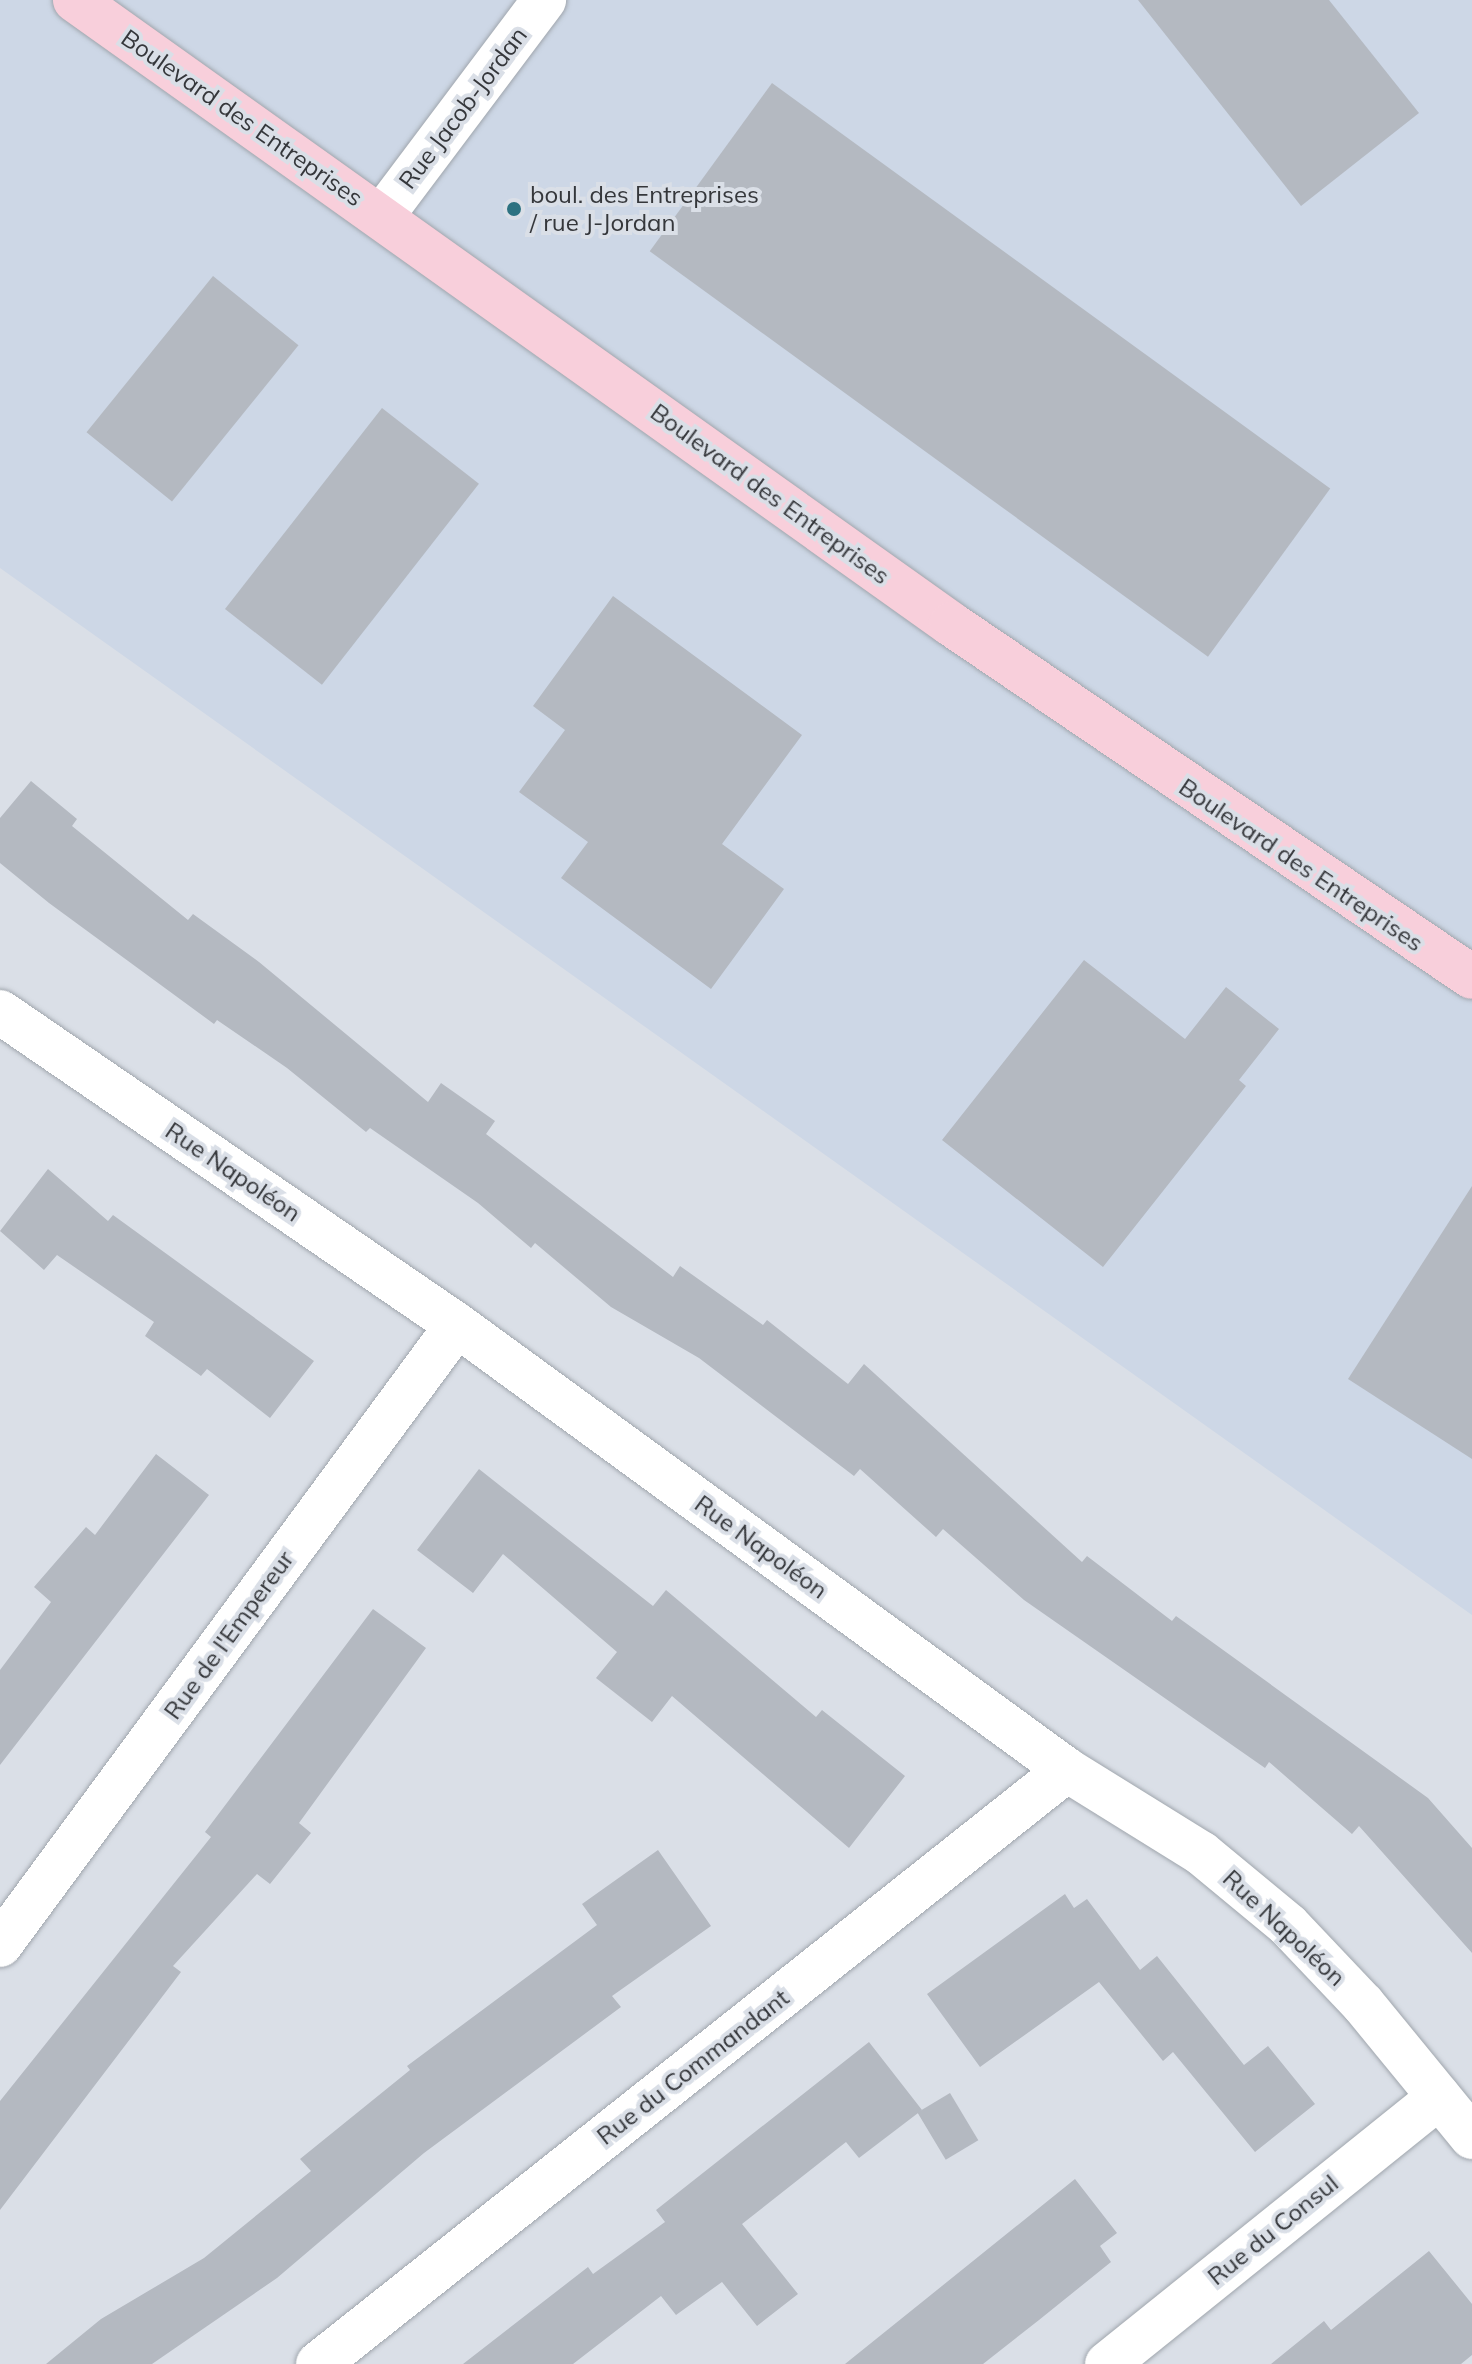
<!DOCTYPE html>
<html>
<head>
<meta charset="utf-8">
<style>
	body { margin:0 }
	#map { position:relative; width:1472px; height:2364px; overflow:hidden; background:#dadfe7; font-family:Mulish,sans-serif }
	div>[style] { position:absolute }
	.built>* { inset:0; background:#cdd7e6 }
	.building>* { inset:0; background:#b4b9c1; transform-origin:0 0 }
	.roads { filter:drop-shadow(0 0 2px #a0a6ad) drop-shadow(0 0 2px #a0a6ad) }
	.street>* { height:44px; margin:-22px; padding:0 22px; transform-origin:22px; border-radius:22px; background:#fff }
	.secondary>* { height:44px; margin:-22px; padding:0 22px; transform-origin:22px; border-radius:22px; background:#f8cfdb }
	.dots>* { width:22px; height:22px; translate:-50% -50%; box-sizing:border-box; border:4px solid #dadfe7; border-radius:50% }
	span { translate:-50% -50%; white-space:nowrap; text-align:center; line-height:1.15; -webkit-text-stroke:8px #dadfe7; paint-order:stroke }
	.street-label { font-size:24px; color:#35373b }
	.poi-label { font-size:24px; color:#35373b }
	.left { translate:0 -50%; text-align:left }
</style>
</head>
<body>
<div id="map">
	<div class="built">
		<div style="clip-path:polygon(0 0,1472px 0,1472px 1615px,0 568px)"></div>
	</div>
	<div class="building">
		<div style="clip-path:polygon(1138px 0,1329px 0,1419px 113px,1301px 206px)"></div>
		<div style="left:772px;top:83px;width:690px;height:208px;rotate:36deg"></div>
		<div style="left:213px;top:276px;width:110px;height:201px;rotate:39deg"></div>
		<div style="left:382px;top:408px;width:123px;height:255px;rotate:38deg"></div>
		<div style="clip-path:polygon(613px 596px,802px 735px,722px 844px,784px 889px,711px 989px,561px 878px,588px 842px,519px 792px,565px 730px,533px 706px)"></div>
		<div style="clip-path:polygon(31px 781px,77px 819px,72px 826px,188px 920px,193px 914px,259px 962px,428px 1102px,441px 1083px,495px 1121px,486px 1134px,673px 1277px,680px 1266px,763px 1325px,767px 1320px,848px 1384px,864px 1364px,1082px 1562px,1087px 1556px,1172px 1621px,1176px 1616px,1428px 1798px,1472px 1848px,1472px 1953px,1359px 1826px,1352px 1834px,1269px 1762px,1265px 1768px,1024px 1600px,943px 1529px,936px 1537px,860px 1469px,854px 1476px,699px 1358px,611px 1307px,535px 1243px,531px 1248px,478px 1203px,370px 1128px,366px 1132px,287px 1068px,217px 1020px,214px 1024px,49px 903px,0 863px,0 818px)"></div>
		<div style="clip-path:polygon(1084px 960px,1185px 1039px,1226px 987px,1279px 1029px,1239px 1080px,1246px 1086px,1103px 1267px,942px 1140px)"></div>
		<div style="clip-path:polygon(48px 1169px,108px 1221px,113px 1215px,314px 1361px,270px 1418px,207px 1369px,201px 1376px,145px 1336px,154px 1322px,57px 1255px,44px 1270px,0 1231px)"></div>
		<div style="clip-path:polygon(1472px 1186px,1472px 1459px,1348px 1379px)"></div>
		<div style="clip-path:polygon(156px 1454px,209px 1495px,0 1765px,0 1670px,51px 1602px,34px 1587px,86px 1527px,95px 1535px)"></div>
		<div style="clip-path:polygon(479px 1469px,653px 1606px,666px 1590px,816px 1717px,822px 1710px,905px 1776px,849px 1848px,672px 1696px,652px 1722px,596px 1678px,617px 1652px,503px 1554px,473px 1593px,417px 1550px)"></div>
		<div style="clip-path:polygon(373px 1609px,426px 1648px,299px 1823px,311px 1833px,270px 1884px,257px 1874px,173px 1966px,181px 1972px,0 2210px,0 2101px,211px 1837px,205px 1832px)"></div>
		<div style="clip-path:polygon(658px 1850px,711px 1926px,612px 1996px,621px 2007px,424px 2153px,277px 2278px,152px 2364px,46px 2364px,101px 2319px,204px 2258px,311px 2171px,300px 2159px,410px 2070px,407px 2066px,597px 1925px,582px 1904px)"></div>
		<div style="clip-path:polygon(1065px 1894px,1074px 1908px,1087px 1899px,1140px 1970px,1157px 1956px,1244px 2065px,1268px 2046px,1315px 2104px,1255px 2152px,1173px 2052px,1163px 2061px,1099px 1982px,980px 2067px,927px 1994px)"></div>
		<div style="clip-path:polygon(869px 2042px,922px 2110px,859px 2158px,846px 2142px,742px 2224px,798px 2294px,757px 2326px,722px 2282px,676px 2315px,661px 2296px,573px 2364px,463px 2364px,588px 2267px,593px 2274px,665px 2222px,656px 2210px)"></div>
		<div style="left:950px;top:2093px;width:55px;height:38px;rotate:59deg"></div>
		<div style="clip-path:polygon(1075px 2179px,1117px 2233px,1100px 2246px,1111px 2262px,1039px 2320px,983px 2364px,845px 2364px)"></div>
		<div style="clip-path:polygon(1429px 2251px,1472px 2304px,1472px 2355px,1461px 2364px,1271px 2364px,1324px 2321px,1331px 2330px)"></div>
	</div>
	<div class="roads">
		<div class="street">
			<div style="left:382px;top:216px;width:270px;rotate:-53.1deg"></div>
			<div style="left:0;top:1012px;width:554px;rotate:34.41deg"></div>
			<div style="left:457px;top:1325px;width:755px;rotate:36.11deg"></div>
			<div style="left:1067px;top:1770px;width:158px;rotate:31.8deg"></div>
			<div style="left:1201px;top:1853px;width:113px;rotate:39.6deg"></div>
			<div style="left:1288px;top:1925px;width:109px;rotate:46.5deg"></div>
			<div style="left:1363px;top:2004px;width:172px;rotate:50.7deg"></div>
			<div style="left:0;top:1945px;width:770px;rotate:-53.61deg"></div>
			<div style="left:318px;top:2364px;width:956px;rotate:-38.42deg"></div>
			<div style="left:1107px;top:2364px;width:426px;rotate:-38.8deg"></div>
		</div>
		<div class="secondary">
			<div style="left:75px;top:0;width:1076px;rotate:35.46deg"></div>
			<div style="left:951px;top:624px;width:629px;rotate:34.12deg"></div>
		</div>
	</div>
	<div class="dots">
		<div style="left:514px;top:209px;background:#2d7281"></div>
	</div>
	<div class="street-label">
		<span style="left:463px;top:108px;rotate:-53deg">Rue Jacob-Jordan</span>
		<span style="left:242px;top:118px;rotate:35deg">Boulevard des Entreprises</span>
		<span style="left:770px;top:494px;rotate:36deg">Boulevard des Entreprises</span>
		<span style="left:1301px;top:865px;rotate:34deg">Boulevard des Entreprises</span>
		<span style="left:233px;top:1172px;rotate:34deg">Rue Napoléon</span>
		<span style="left:761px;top:1547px;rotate:36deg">Rue Napoléon</span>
		<span style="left:229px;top:1635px;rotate:-54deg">Rue de l'Empereur</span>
		<span style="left:1284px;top:1928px;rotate:43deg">Rue Napoléon</span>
		<span style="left:693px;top:2067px;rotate:-38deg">Rue du Commandant</span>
		<span style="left:1273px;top:2230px;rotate:-39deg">Rue du Consul</span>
	</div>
	<div class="poi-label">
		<span class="left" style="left:530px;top:209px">boul. des Entreprises<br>/ rue J-Jordan</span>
	</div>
</div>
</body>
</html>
